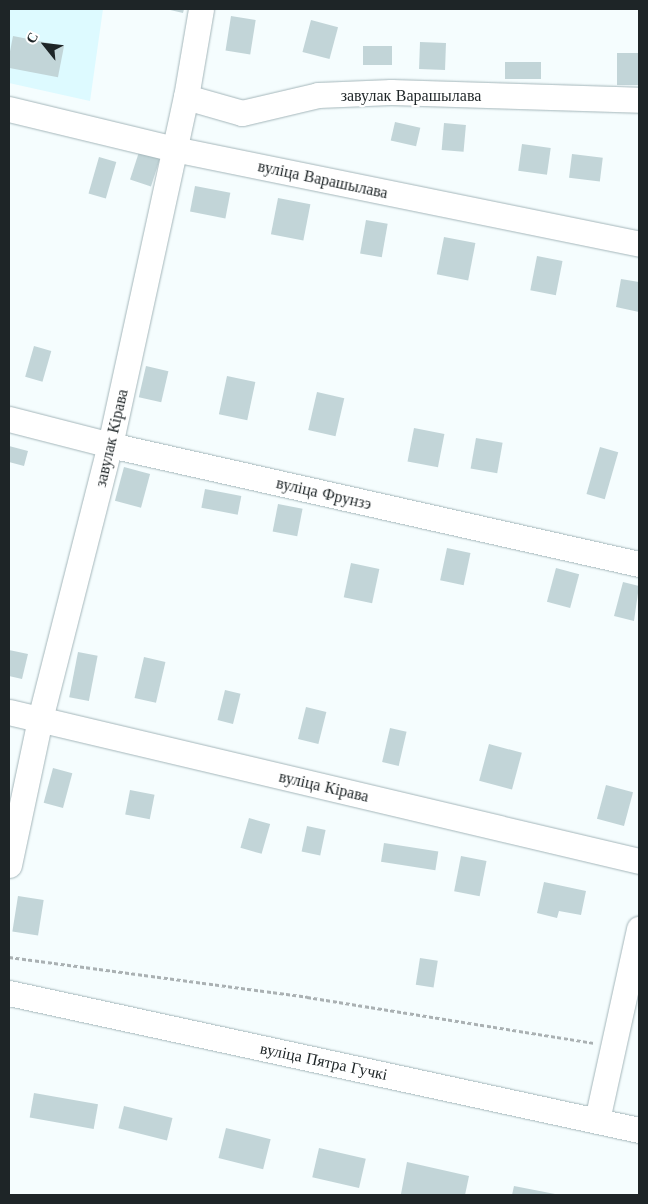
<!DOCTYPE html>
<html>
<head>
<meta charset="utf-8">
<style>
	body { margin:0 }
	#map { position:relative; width:648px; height:1204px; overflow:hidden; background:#f5fdfe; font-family:"Libre Baskerville",serif }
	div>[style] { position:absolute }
	.built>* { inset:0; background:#ddfaff }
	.building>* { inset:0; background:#c2d5d8; transform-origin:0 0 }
	.path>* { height:3px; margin-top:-1.5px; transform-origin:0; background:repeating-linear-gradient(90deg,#aab1b3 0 4px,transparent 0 6.5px) }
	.roads { filter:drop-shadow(0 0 1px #a4b6ba) drop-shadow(0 0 1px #a4b6ba) }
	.minor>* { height:25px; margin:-12.5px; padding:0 12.5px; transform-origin:12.5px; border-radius:12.5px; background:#fff }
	span { translate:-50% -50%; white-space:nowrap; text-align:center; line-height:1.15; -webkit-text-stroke:4.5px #fff; paint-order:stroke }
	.street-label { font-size:16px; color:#1e2527 }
	.frame { position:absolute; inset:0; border:10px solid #1e2527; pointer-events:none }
	.north { position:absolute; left:20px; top:20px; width:50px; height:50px; -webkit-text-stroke:4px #fff; paint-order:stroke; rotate:299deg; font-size:14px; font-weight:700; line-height:20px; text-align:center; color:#1e2527 }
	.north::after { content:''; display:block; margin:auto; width:18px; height:22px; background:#1e2527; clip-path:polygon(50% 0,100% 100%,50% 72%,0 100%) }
</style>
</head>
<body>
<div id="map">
	<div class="built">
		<div style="clip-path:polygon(9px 9px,103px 9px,90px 101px,9px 83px)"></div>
	</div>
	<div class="building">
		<div style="clip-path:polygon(166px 9px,184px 9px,183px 13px)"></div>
		<div style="left:231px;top:16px;width:25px;height:35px;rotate:9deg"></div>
		<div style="left:311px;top:20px;width:28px;height:33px;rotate:15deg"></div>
		<div style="left:13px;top:36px;width:52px;height:32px;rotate:11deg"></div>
		<div style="left:420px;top:42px;width:26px;height:27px;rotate:2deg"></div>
		<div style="left:363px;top:46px;width:29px;height:19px"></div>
		<div style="left:617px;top:53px;width:22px;height:32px"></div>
		<div style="left:505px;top:62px;width:36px;height:17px"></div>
		<div style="left:395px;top:122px;width:26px;height:19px;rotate:13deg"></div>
		<div style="left:444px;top:123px;width:22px;height:27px;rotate:5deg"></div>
		<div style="left:522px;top:144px;width:29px;height:27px;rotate:8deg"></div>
		<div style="left:139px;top:152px;width:22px;height:29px;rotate:18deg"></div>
		<div style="left:572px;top:154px;width:31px;height:24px;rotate:7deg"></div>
		<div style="left:99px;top:157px;width:18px;height:38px;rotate:16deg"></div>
		<div style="left:195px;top:186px;width:36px;height:26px;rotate:11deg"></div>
		<div style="left:278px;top:198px;width:33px;height:37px;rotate:11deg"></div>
		<div style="left:366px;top:220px;width:22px;height:34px;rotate:10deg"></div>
		<div style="left:444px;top:237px;width:32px;height:38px;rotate:11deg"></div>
		<div style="left:537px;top:256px;width:26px;height:35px;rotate:11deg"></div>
		<div style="clip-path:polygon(621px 279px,639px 282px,639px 312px,616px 307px)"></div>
		<div style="left:34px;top:346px;width:18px;height:32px;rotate:16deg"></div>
		<div style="left:146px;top:366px;width:23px;height:32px;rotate:13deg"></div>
		<div style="left:227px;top:376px;width:29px;height:39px;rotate:12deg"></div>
		<div style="left:317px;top:392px;width:28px;height:39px;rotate:13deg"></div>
		<div style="left:414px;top:428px;width:31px;height:34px;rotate:11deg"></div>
		<div style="left:476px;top:438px;width:27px;height:31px;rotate:10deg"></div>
		<div style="clip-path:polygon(9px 446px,28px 451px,24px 466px,9px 462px)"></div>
		<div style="left:600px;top:447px;width:19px;height:49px;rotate:16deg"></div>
		<div style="left:124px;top:467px;width:27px;height:35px;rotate:15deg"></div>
		<div style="left:205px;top:489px;width:37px;height:19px;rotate:11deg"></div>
		<div style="left:278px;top:504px;width:25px;height:28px;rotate:11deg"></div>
		<div style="left:447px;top:548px;width:24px;height:33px;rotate:12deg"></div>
		<div style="left:351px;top:563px;width:29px;height:35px;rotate:12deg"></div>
		<div style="left:556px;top:568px;width:24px;height:35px;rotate:15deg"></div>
		<div style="clip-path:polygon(623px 582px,639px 586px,634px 621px,614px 616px)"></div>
		<div style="clip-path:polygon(9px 650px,28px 654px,22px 679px,9px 676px)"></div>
		<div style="left:78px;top:652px;width:20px;height:46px;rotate:11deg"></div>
		<div style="left:144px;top:657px;width:22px;height:42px;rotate:13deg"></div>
		<div style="left:225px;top:690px;width:16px;height:31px;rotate:14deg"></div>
		<div style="left:306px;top:707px;width:21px;height:33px;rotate:14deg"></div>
		<div style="left:390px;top:728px;width:17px;height:35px;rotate:13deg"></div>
		<div style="left:489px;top:744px;width:34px;height:38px;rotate:15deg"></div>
		<div style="left:53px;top:768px;width:20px;height:36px;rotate:15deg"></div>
		<div style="left:606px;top:785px;width:28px;height:35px;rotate:15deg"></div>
		<div style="left:130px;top:790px;width:25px;height:25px;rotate:11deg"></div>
		<div style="left:249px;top:818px;width:22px;height:31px;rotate:16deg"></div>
		<div style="left:307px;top:826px;width:19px;height:26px;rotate:12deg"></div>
		<div style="left:384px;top:843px;width:55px;height:19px;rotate:9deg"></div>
		<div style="left:461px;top:856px;width:26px;height:36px;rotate:11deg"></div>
		<div style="clip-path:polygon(544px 882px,586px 891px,581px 915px,559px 911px,557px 918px,537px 913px)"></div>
		<div style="left:18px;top:896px;width:26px;height:36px;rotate:9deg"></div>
		<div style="left:420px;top:958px;width:18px;height:27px;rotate:9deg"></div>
		<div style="left:34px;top:1093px;width:65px;height:25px;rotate:10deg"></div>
		<div style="left:124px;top:1106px;width:50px;height:23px;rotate:14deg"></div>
		<div style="left:226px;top:1128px;width:46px;height:31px;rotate:14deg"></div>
		<div style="left:319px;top:1148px;width:48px;height:30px;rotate:13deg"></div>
		<div style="clip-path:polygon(407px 1162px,469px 1176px,465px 1195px,401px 1194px)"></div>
		<div style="clip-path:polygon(514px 1186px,555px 1194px,555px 1195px,512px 1195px)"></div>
	</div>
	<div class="path">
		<div style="left:9px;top:957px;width:301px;rotate:7.6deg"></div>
		<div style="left:307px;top:997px;width:290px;rotate:9.1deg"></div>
	</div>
	<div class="roads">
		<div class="minor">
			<div style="left:186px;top:97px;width:58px;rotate:15.9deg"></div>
			<div style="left:242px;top:113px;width:78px;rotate:-13.3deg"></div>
			<div style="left:318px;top:95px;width:73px;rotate:-2.4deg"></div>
			<div style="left:391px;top:92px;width:248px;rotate:1.8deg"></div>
			<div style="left:9px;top:109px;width:170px;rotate:13.6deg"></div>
			<div style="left:174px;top:149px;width:475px;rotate:11.5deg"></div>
			<div style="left:9px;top:419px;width:104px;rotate:14.4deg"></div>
			<div style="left:110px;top:445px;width:542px;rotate:12.68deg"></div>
			<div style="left:9px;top:712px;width:647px;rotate:13.31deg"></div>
			<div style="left:9px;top:865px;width:149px;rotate:-78deg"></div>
			<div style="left:40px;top:719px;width:283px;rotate:-75.7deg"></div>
			<div style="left:110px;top:445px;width:356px;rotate:-77.7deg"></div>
			<div style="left:186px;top:97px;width:89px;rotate:-80.3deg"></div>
			<div style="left:9px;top:993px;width:645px;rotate:12.27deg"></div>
			<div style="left:597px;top:1120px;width:196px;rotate:-77.6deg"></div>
		</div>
	</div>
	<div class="street-label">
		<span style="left:411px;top:95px">завулак Варашылава</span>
		<span style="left:323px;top:179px;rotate:12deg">вуліца Варашылава</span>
		<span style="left:111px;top:438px;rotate:-77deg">завулак Кірава</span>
		<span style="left:324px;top:493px;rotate:13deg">вуліца Фрунзэ</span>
		<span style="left:324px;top:786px;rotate:13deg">вуліца Кірава</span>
		<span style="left:324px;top:1061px;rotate:12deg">вуліца Пятра Гучкі</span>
	</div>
	<div class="frame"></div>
	<div class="north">С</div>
</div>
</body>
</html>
